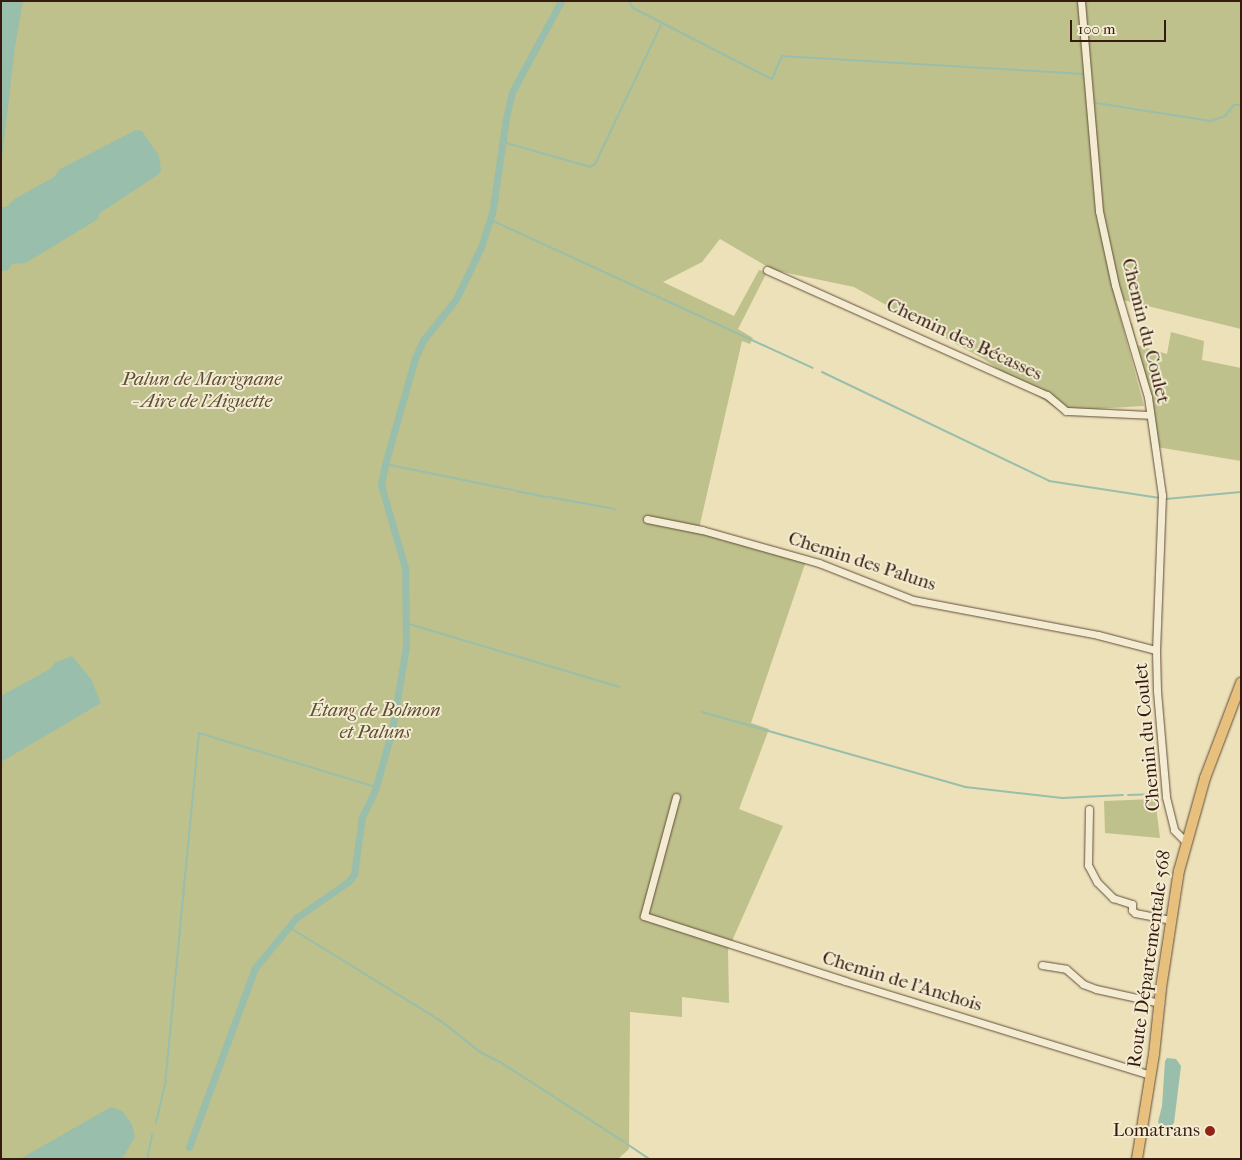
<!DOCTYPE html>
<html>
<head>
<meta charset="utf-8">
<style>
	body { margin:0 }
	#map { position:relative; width:1242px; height:1160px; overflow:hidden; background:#ece1b9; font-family:"IM FELL French Canon",serif }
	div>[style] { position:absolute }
	.green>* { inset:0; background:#bec18b }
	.water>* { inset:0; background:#99beab }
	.stream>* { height:2px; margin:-1px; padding:0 1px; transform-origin:1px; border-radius:1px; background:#99beab }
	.canal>* { height:7px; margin:-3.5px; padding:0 3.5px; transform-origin:3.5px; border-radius:3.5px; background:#99beab }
	.roads { filter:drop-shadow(0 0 1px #644c3a) drop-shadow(0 0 1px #644c3a) }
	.minor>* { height:7px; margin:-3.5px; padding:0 3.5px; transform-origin:3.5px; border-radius:3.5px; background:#f3ecd2 }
	.primary>* { height:10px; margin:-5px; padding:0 5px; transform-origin:5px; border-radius:5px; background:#e6c07c }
	.dots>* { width:14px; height:14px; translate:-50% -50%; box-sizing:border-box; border:2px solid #f3ecd2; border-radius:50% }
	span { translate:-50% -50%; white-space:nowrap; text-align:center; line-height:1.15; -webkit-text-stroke:4px #f3ecd2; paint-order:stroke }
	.street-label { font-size:19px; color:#361a0f }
	.park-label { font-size:19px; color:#5f4c34; font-style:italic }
	.poi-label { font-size:19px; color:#361a0f }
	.right { translate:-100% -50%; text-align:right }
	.frame { position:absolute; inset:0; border:2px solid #361a0f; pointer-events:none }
	.scale { position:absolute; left:1070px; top:20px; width:96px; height:22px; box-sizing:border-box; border:2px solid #361a0f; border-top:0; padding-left:6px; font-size:15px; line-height:18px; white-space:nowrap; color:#361a0f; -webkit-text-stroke:4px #f3ecd2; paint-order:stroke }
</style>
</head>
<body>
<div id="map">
	<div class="green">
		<div style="clip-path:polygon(1px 1px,1241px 1px,1241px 329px,1115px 298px,1144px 406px,1060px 411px,985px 360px,854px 287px,773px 270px,720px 239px,702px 262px,663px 282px,734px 316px,759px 270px,767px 272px,738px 329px,753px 338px,750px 344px,742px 341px,698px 533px,806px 561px,751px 723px,769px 729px,739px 809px,783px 826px,728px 950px,729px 1003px,682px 997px,682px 1017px,630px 1012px,629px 1149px,618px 1159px,1px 1159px)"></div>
		<div style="clip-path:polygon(1123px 322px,1132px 323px,1137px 345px,1167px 354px,1171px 332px,1204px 341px,1202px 360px,1241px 368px,1241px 461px,1151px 446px,1146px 398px)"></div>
		<div style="clip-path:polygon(1155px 799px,1160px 838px,1105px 833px,1104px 801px)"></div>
	</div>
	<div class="water">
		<div style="clip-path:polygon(1px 1px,23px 1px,15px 47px,1px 165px)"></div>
		<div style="clip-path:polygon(136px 130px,142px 131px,159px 156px,161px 170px,159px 174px,100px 213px,98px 219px,39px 255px,25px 263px,12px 264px,7px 271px,1px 270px,1px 207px,6px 207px,16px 198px,54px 177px,60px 169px)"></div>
		<div style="clip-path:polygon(72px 656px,91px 679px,101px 703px,1px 762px,1px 696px,50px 669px,56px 662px)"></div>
		<div style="clip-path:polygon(1167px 1058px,1176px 1059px,1181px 1066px,1174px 1123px,1169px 1128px,1161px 1127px,1158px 1122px,1162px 1106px,1165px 1061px)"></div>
		<div style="clip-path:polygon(111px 1107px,122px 1111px,132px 1124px,135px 1137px,122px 1159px,20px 1159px)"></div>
	</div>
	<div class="stream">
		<div style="left:629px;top:1px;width:8px;rotate:60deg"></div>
		<div style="left:633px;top:8px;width:156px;rotate:27.1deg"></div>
		<div style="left:772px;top:79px;width:25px;rotate:-67deg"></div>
		<div style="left:782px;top:56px;width:303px;rotate:3.4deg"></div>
		<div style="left:1096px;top:103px;width:116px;rotate:8.9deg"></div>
		<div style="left:1211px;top:121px;width:15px;rotate:-20deg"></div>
		<div style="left:1225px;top:116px;width:14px;rotate:-51deg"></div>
		<div style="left:1234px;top:105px;width:7px"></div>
		<div style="left:503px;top:142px;width:91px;rotate:16deg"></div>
		<div style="left:590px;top:167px;width:6px;rotate:-31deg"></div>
		<div style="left:595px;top:164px;width:156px;rotate:-64.6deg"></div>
		<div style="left:491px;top:220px;width:354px;rotate:24.7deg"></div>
		<div style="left:822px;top:372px;width:252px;rotate:25.6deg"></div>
		<div style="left:1049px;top:481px;width:112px;rotate:8.7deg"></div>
		<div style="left:385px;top:464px;width:131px;rotate:11.5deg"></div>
		<div style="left:516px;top:491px;width:31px;rotate:11deg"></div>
		<div style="left:549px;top:497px;width:67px;rotate:10.3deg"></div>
		<div style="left:1166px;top:499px;width:75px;rotate:-5.3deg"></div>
		<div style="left:406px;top:623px;width:223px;rotate:16.7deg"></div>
		<div style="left:702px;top:712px;width:273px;rotate:15.9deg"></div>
		<div style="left:965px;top:787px;width:98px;rotate:6.5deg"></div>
		<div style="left:1062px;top:798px;width:61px;rotate:-2.8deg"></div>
		<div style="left:1128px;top:795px;width:31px;rotate:-2deg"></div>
		<div style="left:290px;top:925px;width:4px;rotate:63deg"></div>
		<div style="left:292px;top:929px;width:175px;rotate:31.7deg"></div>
		<div style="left:441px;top:1021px;width:50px;rotate:38.5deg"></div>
		<div style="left:480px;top:1052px;width:22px;rotate:27deg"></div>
		<div style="left:500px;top:1062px;width:148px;rotate:32.8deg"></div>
		<div style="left:156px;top:1123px;width:39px;rotate:-77deg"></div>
		<div style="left:165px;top:1085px;width:354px;rotate:-84.5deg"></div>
		<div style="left:199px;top:733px;width:185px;rotate:17deg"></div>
		<div style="left:627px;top:1144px;width:27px;rotate:34deg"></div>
		<div style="left:147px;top:1159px;width:25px;rotate:-78deg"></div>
	</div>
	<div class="canal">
		<div style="left:189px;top:1147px;width:191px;rotate:-69.8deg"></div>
		<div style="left:255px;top:968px;width:65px;rotate:-50.6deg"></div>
		<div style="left:296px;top:918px;width:65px;rotate:-34.9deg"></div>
		<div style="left:349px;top:881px;width:9px;rotate:-54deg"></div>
		<div style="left:354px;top:874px;width:58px;rotate:-82deg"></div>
		<div style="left:362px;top:817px;width:30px;rotate:-64deg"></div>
		<div style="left:375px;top:790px;width:62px;rotate:-74.2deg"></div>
		<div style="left:392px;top:730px;width:85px;rotate:-80.5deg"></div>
		<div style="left:406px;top:646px;width:78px;rotate:-90.7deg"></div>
		<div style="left:405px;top:568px;width:86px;rotate:-106.1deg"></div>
		<div style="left:381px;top:485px;width:21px;rotate:-79deg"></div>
		<div style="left:385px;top:464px;width:110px;rotate:-74.2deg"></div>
		<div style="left:415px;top:358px;width:21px;rotate:-65deg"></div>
		<div style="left:424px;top:339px;width:51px;rotate:-51.3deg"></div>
		<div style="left:456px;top:299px;width:58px;rotate:-64.3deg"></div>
		<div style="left:481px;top:247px;width:35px;rotate:-72deg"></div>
		<div style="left:492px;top:214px;width:97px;rotate:-81.7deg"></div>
		<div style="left:506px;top:118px;width:27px;rotate:-77deg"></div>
		<div style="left:512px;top:92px;width:103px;rotate:-61.7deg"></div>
	</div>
	<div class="roads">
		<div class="minor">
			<div style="left:1081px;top:1px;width:211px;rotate:85.1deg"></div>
			<div style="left:1099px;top:211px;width:76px;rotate:77.8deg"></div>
			<div style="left:1115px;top:285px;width:117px;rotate:73.6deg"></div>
			<div style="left:1148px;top:397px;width:99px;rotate:81.9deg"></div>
			<div style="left:1162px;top:495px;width:155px;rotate:92.2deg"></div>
			<div style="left:1156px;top:650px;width:41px;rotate:88.6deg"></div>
			<div style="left:1157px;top:691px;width:106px;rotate:85.1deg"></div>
			<div style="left:1166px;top:797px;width:34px;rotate:76deg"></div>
			<div style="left:1174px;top:830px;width:17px;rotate:45deg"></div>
			<div style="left:767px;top:270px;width:307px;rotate:24.1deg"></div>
			<div style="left:1047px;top:395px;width:25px;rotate:40deg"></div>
			<div style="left:1066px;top:411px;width:84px;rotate:2.7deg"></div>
			<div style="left:647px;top:519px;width:56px;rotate:11.3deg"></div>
			<div style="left:702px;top:530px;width:122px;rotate:15.8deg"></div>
			<div style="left:819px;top:563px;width:101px;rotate:21.5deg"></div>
			<div style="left:913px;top:600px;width:188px;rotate:10.7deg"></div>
			<div style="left:1098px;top:635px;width:60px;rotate:14.5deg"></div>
			<div style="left:676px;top:797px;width:123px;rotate:105.1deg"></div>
			<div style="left:644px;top:916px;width:211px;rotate:17.9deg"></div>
			<div style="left:845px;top:981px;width:320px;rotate:17.1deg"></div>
			<div style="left:1089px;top:809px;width:56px;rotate:91deg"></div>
			<div style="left:1088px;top:865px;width:19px;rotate:62deg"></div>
			<div style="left:1097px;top:882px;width:23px;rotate:45deg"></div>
			<div style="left:1113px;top:898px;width:20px;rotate:18deg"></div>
			<div style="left:1132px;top:904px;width:6px;rotate:90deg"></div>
			<div style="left:1132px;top:910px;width:4px;rotate:45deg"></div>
			<div style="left:1135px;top:913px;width:36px;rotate:11deg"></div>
			<div style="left:1042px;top:965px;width:24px;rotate:9deg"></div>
			<div style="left:1066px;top:969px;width:23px;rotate:41deg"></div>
			<div style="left:1083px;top:984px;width:14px;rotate:21deg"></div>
			<div style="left:1096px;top:989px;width:66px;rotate:12.3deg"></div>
		</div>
		<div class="primary">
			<div style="left:1137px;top:1159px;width:106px;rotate:-80.8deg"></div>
			<div style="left:1154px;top:1054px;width:66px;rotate:-83.9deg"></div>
			<div style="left:1161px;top:988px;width:118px;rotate:-81.3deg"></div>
			<div style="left:1179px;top:871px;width:97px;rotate:-74.4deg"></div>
			<div style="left:1205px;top:778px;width:102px;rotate:-69.2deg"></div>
		</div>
	</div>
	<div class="dots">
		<div style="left:1210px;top:1131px;background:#8f2418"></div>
	</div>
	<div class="street-label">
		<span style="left:1145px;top:331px;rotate:76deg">Chemin du Coulet</span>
		<span style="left:964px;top:340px;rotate:25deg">Chemin des Bécasses</span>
		<span style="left:862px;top:562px;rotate:18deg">Chemin des Paluns</span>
		<span style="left:1148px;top:737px;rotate:-95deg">Chemin du Coulet</span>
		<span style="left:1150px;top:959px;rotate:-82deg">Route Départementale 568</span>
		<span style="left:902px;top:982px;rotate:17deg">Chemin de l'Anchois</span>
	</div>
	<div class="park-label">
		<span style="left:202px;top:391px">Palun de Marignane<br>- Aire de l'Aiguette</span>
		<span style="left:375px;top:722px">Étang de Bolmon<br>et Paluns</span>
	</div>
	<div class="poi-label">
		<span class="right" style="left:1200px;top:1131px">Lomatrans</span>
	</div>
	<div class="frame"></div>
	<div class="scale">100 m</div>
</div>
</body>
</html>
